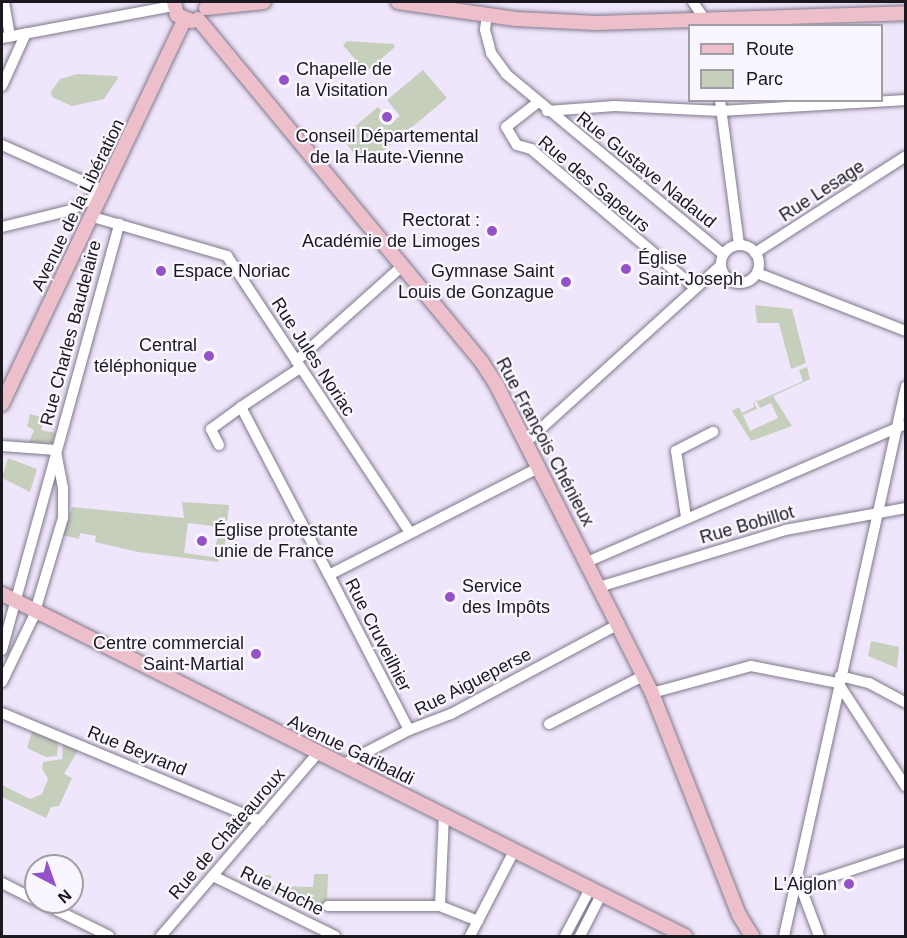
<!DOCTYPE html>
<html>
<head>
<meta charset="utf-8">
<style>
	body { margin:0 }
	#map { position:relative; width:907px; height:938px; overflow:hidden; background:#efe6fb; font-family:Helvetica,sans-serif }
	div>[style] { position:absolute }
	.green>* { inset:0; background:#c5cfbc }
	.roads { filter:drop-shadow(0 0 2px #80788b) drop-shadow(0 0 2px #80788b) }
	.minor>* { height:10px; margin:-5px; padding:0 5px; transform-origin:5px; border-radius:5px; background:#fff }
	.minor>.ring { margin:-5px; padding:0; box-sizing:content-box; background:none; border:10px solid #fff; border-radius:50% }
	.major>* { height:14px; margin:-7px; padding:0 7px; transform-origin:7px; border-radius:7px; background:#ecbfca }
	.dots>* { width:16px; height:16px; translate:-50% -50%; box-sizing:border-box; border:3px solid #faf6ff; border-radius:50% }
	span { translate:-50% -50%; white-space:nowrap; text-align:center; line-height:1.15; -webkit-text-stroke:4.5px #faf6ff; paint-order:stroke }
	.poi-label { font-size:18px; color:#1b181f }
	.left { translate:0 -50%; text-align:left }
	.right { translate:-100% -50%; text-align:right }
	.street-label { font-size:18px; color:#1b181f }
	.frame { position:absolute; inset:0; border:3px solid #1b181f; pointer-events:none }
	.legend { position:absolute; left:688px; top:24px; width:195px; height:78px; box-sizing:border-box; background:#faf6ff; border:2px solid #a19da5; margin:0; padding:8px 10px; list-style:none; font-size:18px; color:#1b181f }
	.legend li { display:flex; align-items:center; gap:12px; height:30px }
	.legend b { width:30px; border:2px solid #a19da5 }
	.north { position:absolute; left:24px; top:854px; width:60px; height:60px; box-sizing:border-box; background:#faf6ff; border:2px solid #a19da5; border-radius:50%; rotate:139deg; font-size:16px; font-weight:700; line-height:24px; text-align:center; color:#1b181f }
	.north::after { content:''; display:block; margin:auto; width:21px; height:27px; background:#9552c6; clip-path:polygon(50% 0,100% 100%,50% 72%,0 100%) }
</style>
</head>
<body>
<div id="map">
	<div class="green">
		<div style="clip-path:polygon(347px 41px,393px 44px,395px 47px,366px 72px,343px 45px)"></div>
		<div style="clip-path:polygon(423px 70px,447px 98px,365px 166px,341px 138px,378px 107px,392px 123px,400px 116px,387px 100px)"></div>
		<div style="clip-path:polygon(77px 74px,117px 76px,118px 78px,104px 99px,72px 106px,52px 97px,51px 92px,60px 79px)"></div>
		<div style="clip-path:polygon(755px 305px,792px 309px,806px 363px,791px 369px,779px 323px,757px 323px)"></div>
		<div style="clip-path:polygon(807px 367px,810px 379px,773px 396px,792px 426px,751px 441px,732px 411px,739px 407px,742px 413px,754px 407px,753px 400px,757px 409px,743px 415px,750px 431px,778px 418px,771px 403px,760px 408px,755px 399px,758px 401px,803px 381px,799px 370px)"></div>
		<div style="clip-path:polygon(30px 414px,44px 418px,41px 430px,55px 433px,52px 443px,29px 442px,34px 430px,27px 426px)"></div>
		<div style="clip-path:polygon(8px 458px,37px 469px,30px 492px,2px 478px)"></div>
		<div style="clip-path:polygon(evenodd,182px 502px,229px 505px,224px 553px,219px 553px,218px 562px,138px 552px,95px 542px,96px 536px,80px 533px,79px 539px,63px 535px,72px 507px,184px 518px,182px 502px,188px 523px,220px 527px,213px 557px,184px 553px,188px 523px)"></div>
		<div style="clip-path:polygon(871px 641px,899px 647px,897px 668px,868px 656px)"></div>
		<div style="clip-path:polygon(33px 729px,58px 740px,57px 756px,46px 757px,27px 748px)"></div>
		<div style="clip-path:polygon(63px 744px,79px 749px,64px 774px,72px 778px,59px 806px,51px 807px,46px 818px,2px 797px,2px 785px,30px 799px,42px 794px,48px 779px,42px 768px,43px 762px,62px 759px)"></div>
		<div style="clip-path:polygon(314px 874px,328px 874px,327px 901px,320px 916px,261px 886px,263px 875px,271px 875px,271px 886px,313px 887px)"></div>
	</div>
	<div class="roads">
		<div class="minor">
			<div style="left:4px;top:2px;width:35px;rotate:80deg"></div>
			<div style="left:693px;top:2px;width:25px;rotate:56deg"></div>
			<div style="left:487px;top:15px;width:15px;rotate:98deg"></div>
			<div style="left:485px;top:30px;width:24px;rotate:75deg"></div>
			<div style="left:491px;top:53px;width:26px;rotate:54deg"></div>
			<div style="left:506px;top:74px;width:282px;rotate:39.7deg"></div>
			<div style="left:2px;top:38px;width:174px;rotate:-10.6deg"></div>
			<div style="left:2px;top:86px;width:58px;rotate:-65.6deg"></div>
			<div style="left:720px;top:100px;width:146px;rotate:82.5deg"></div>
			<div style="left:537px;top:103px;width:39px;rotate:142deg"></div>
			<div style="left:506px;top:127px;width:21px;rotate:59deg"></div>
			<div style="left:517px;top:145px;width:15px;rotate:16deg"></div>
			<div style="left:531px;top:149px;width:214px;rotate:40.3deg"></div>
			<div style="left:547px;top:111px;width:68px;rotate:-4.2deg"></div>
			<div style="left:615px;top:106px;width:106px;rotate:2.7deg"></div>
			<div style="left:721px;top:111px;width:185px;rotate:-3.4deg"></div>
			<div style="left:2px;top:145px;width:113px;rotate:24.1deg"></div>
			<div style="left:93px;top:217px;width:140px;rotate:16.2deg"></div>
			<div style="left:227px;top:256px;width:331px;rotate:56.5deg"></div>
			<div style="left:2px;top:227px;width:71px;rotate:-13.8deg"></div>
			<div style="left:71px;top:210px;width:37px;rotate:-29deg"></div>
			<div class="ring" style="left:721px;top:245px;width:28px;height:28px"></div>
			<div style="left:755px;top:253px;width:179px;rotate:-32.7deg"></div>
			<div style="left:757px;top:273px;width:160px;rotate:21.3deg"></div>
			<div style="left:296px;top:361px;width:141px;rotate:-41.8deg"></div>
			<div style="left:241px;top:407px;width:71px;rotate:-33.5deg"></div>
			<div style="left:526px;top:442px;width:262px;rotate:-42.2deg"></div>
			<div style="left:219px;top:445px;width:18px;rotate:-117deg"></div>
			<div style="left:211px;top:429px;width:37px;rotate:-36deg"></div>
			<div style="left:241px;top:407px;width:190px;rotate:62.4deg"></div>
			<div style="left:2px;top:446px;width:54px;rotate:4.2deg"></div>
			<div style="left:686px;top:517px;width:67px;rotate:-98.6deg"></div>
			<div style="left:676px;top:451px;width:42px;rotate:-27.2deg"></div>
			<div style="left:587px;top:562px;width:343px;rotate:-23.4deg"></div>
			<div style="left:599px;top:587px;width:195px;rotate:-17deg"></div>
			<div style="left:785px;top:530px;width:123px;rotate:-10.3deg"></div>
			<div style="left:2px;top:650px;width:442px;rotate:-74.6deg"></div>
			<div style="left:840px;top:676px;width:30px;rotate:14deg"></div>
			<div style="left:869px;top:683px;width:42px;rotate:28.4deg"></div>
			<div style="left:2px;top:682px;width:71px;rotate:-64.2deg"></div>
			<div style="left:33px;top:618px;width:104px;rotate:-73.3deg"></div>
			<div style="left:63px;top:518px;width:30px;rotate:-90deg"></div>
			<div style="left:63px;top:488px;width:38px;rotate:-101deg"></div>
			<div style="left:652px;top:693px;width:103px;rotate:-15.3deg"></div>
			<div style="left:751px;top:666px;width:89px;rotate:11.1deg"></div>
			<div style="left:838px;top:683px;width:124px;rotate:56.8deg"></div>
			<div style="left:2px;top:713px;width:280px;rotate:22.7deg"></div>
			<div style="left:549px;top:724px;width:106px;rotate:-27.1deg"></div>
			<div style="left:409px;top:730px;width:174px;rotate:-117.3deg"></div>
			<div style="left:329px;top:575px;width:237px;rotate:-27.1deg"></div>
			<div style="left:342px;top:765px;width:76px;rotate:-27.6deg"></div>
			<div style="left:409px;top:730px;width:45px;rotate:-20.9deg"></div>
			<div style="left:451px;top:714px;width:191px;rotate:-28.2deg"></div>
			<div style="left:213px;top:876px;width:136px;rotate:26.2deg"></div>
			<div style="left:2px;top:883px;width:38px;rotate:27deg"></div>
			<div style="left:801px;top:888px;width:51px;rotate:69.4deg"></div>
			<div style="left:794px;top:889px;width:118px;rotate:-18.3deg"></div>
			<div style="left:40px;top:902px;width:77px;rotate:26.2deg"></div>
			<div style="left:328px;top:906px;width:112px"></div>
			<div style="left:440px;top:906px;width:41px;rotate:21.5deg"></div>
			<div style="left:440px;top:906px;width:90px;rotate:-87.5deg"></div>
			<div style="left:161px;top:936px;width:240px;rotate:-49.4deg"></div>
			<div style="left:470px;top:936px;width:96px;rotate:-62.6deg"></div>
			<div style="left:565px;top:936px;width:53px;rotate:-62deg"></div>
			<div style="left:580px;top:936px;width:46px;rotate:-62.9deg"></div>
			<div style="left:784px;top:936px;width:563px;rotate:-77.49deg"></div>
		</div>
		<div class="major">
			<div style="left:174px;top:2px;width:13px;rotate:77deg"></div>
			<div style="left:177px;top:15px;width:16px;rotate:22deg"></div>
			<div style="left:398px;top:2px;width:119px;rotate:8.2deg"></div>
			<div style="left:516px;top:19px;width:80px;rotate:2.9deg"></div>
			<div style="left:596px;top:23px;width:310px;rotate:-1.8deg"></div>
			<div style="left:206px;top:8px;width:58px;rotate:-5.9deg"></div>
			<div style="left:198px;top:19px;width:444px;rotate:50.4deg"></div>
			<div style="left:481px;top:361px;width:30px;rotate:57deg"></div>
			<div style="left:497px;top:386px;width:344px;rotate:63.2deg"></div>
			<div style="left:652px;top:693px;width:238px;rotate:68.6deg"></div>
			<div style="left:739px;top:915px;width:25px;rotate:58deg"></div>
			<div style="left:2px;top:404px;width:425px;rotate:-64.6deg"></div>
			<div style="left:2px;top:594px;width:764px;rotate:26.6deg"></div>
		</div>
	</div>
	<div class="dots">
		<div style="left:284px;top:80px;background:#9552c6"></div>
		<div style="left:387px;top:117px;background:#9552c6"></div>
		<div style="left:492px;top:231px;background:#9552c6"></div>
		<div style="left:626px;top:269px;background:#9552c6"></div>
		<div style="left:161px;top:271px;background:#9552c6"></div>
		<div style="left:566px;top:282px;background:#9552c6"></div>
		<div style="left:209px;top:356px;background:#9552c6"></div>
		<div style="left:202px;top:541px;background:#9552c6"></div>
		<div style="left:450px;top:597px;background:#9552c6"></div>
		<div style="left:256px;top:654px;background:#9552c6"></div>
		<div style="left:849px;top:884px;background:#9552c6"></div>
	</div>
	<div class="poi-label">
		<span class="left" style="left:296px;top:80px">Chapelle de<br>la Visitation</span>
		<span style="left:387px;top:147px">Conseil Départemental<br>de la Haute-Vienne</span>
		<span class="right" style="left:480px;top:231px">Rectorat :<br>Académie de Limoges</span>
		<span class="left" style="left:638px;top:269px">Église<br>Saint-Joseph</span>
		<span class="left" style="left:173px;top:271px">Espace Noriac</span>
		<span class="right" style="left:554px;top:282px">Gymnase Saint<br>Louis de Gonzague</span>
		<span class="right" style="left:197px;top:356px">Central<br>téléphonique</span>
		<span class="left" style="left:214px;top:541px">Église protestante<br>unie de France</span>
		<span class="left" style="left:462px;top:597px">Service<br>des Impôts</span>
		<span class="right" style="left:244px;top:654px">Centre commercial<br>Saint-Martial</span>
		<span class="right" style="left:837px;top:884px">L'Aiglon</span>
	</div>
	<div class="street-label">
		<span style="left:646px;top:170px;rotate:39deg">Rue Gustave Nadaud</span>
		<span style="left:594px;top:184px;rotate:40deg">Rue des Sapeurs</span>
		<span style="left:822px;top:191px;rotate:-33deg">Rue Lesage</span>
		<span style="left:78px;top:205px;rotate:-64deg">Avenue de la Libération</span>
		<span style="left:71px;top:333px;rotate:-75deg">Rue Charles Baudelaire</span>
		<span style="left:313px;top:357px;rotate:57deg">Rue Jules Noriac</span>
		<span style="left:545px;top:442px;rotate:62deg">Rue François Chénieux</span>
		<span style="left:747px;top:525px;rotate:-16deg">Rue Bobillot</span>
		<span style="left:378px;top:635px;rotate:63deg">Rue Cruveilhier</span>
		<span style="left:473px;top:682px;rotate:-27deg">Rue Aigueperse</span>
		<span style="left:351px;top:750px;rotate:26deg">Avenue Garibaldi</span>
		<span style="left:137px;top:751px;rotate:22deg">Rue Beyrand</span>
		<span style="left:227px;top:834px;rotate:-49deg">Rue de Châteauroux</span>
		<span style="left:282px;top:891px;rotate:26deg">Rue Hoche</span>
	</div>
	<div class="frame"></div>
	<ul class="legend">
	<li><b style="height:8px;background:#ecbfca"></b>Route</li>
	<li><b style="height:16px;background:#c5cfbc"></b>Parc</li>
	</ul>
	<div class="north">N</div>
</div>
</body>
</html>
